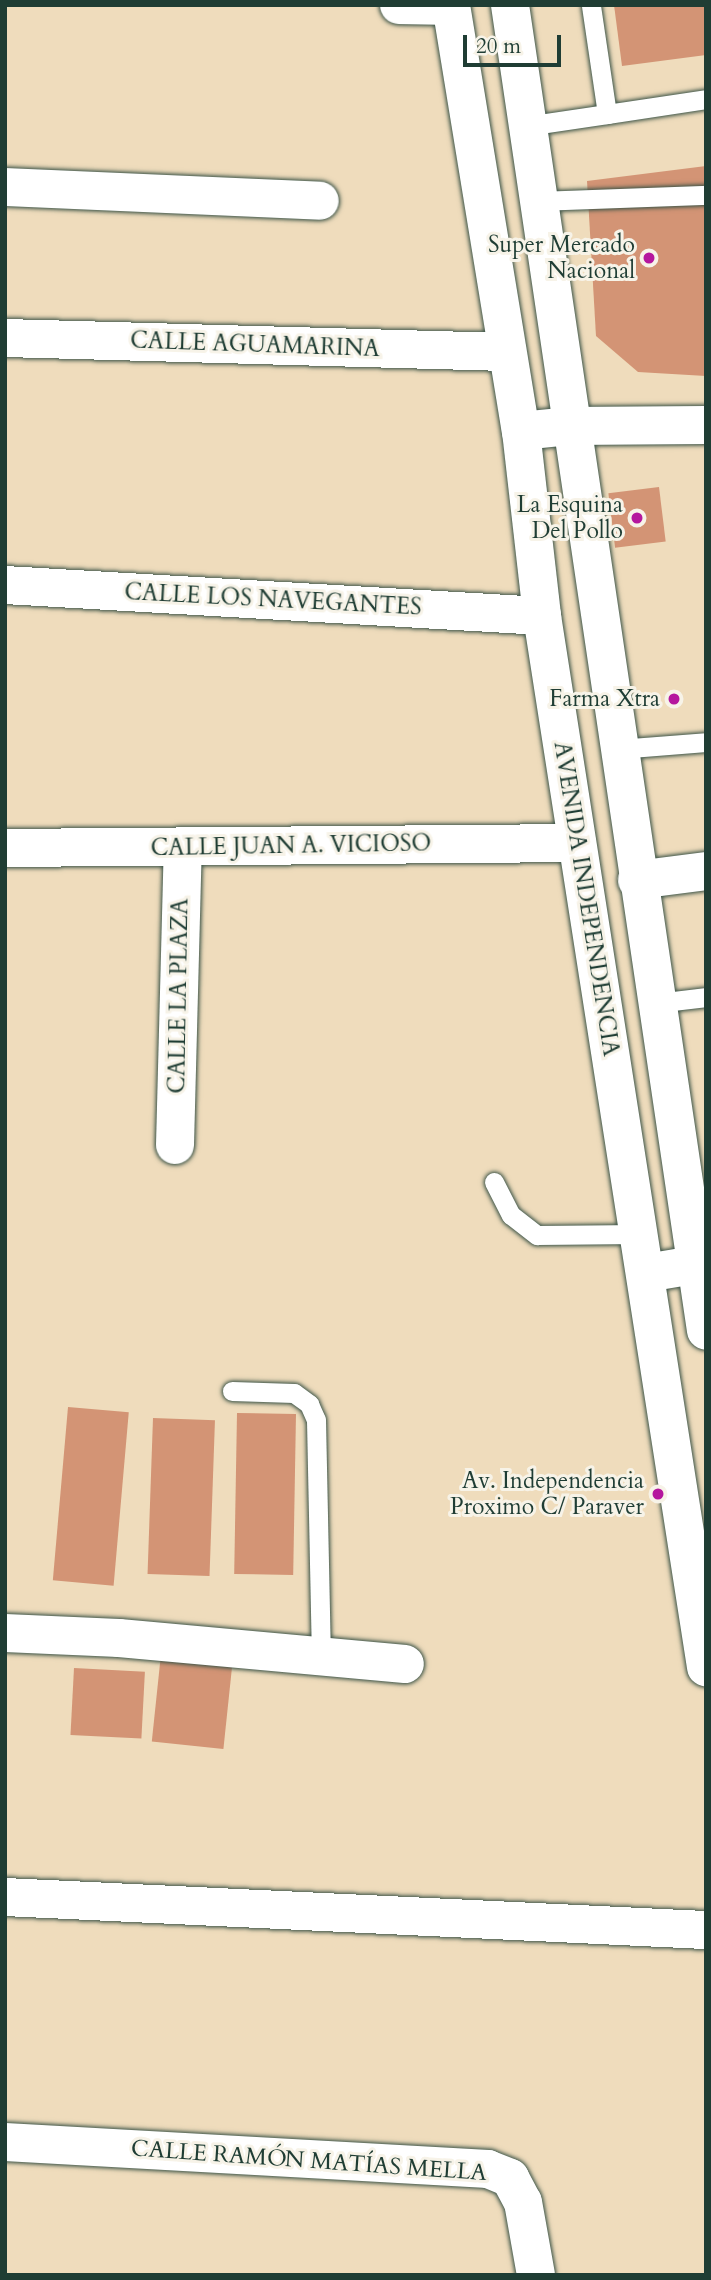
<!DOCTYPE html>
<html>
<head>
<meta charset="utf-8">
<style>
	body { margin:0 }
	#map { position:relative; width:711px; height:2280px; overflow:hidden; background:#efdcbc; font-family:Cardo,serif }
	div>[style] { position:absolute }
	.building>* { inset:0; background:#d39475; transform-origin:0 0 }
	.roads { filter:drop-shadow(0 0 2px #3e5548) drop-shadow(0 0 2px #3e5548) }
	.service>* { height:19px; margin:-9.5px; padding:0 9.5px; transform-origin:9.5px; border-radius:9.5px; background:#fff }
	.minor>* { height:38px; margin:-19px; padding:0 19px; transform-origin:19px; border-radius:19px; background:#fff }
	.secondary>* { height:38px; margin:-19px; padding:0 19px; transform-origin:19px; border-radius:19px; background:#fff }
	.dots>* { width:19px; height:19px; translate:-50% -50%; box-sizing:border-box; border:4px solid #f7f3e8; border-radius:50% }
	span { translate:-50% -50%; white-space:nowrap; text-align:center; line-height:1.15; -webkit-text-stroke:6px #f7f3e8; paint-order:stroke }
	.poi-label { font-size:23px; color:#1f3d34 }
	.right { translate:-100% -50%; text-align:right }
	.street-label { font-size:23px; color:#1f3d34 }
	.frame { position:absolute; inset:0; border:7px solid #1f3d34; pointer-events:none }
	.scale { position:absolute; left:463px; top:35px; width:98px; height:32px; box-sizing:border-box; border:4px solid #1f3d34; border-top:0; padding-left:9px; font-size:21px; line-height:24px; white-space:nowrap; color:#1f3d34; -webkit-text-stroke:5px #f7f3e8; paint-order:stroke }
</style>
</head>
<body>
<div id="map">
	<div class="building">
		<div style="clip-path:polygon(614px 5px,706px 5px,706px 55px,622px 66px)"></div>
		<div style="clip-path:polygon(706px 166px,706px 376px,638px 372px,596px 336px,587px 181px)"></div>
		<div style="left:659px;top:487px;width:55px;height:51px;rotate:83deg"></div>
		<div style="left:68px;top:1407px;width:61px;height:174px;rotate:5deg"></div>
		<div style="left:237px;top:1413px;width:59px;height:161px;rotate:1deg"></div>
		<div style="left:153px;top:1418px;width:62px;height:156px;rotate:2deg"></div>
		<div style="left:161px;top:1654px;width:72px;height:88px;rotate:6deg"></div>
		<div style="left:74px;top:1668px;width:71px;height:67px;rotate:3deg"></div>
	</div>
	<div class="roads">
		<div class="service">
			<div style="left:607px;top:114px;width:100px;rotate:-8.6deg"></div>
			<div style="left:526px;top:126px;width:82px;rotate:-8.4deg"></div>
			<div style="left:607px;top:114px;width:110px;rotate:-98.4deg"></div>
			<div style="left:540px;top:201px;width:166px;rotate:-2.1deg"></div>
			<div style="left:618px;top:749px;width:88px;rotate:-4.5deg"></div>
			<div style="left:656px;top:1003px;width:50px;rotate:-6.8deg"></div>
			<div style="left:494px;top:1182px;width:37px;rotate:63deg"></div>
			<div style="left:511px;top:1215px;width:33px;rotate:38deg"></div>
			<div style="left:537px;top:1235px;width:103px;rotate:-0.6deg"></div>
			<div style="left:232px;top:1391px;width:62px;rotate:1.8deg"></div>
			<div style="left:294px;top:1393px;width:19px;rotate:36deg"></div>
			<div style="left:309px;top:1404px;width:17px;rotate:66deg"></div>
			<div style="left:316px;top:1420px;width:235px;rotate:88.8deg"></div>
		</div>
		<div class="minor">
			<div style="left:399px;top:5px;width:52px;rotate:1.1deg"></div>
			<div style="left:5px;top:187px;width:315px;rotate:2.5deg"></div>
			<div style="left:5px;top:338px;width:499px;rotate:1.6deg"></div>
			<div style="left:521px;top:431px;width:48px;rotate:-5.9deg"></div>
			<div style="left:569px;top:426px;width:137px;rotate:-0.4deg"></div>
			<div style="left:5px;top:585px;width:538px;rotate:3.3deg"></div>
			<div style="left:5px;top:848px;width:572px;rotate:-0.5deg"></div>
			<div style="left:637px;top:880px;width:70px;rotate:-7.4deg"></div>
			<div style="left:175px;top:1145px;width:298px;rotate:-88.5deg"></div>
			<div style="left:646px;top:1273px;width:61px;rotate:-9.5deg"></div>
			<div style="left:5px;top:1633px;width:114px;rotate:2.5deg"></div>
			<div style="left:119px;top:1638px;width:287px;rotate:5.2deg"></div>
			<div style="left:5px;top:1897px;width:702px;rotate:2.7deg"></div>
			<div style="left:5px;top:2142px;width:484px;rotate:3.2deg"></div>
			<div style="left:488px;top:2169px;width:24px;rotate:22deg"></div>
			<div style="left:510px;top:2178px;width:27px;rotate:62deg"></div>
			<div style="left:523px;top:2202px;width:74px;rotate:79.9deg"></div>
		</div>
		<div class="secondary">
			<div style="left:451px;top:5px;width:432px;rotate:80.7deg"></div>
			<div style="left:521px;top:431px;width:186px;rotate:83.5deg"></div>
			<div style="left:542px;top:616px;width:1064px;rotate:81.13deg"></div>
			<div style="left:510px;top:5px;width:1340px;rotate:81.59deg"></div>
		</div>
	</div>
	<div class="dots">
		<div style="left:649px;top:258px;background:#b5179e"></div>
		<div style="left:637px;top:518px;background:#b5179e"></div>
		<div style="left:674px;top:699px;background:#b5179e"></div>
		<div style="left:658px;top:1494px;background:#b5179e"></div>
	</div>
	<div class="poi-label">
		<span class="right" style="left:635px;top:258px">Super Mercado<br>Nacional</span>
		<span class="right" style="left:623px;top:518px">La Esquina<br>Del Pollo</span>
		<span class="right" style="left:660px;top:699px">Farma Xtra</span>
		<span class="right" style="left:644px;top:1494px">Av. Independencia<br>Proximo C/ Paraver</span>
	</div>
	<div class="street-label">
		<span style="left:255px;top:345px;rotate:2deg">CALLE AGUAMARINA</span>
		<span style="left:273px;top:600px;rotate:3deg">CALLE LOS NAVEGANTES</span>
		<span style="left:291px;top:846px;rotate:-1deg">CALLE JUAN A. VICIOSO</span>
		<span style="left:586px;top:899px;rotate:81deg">AVENIDA INDEPENDENCIA</span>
		<span style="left:179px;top:996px;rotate:-89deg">CALLE LA PLAZA</span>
		<span style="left:309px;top:2161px;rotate:4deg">CALLE RAMÓN MATÍAS MELLA</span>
	</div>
	<div class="frame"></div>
	<div class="scale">20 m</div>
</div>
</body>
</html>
